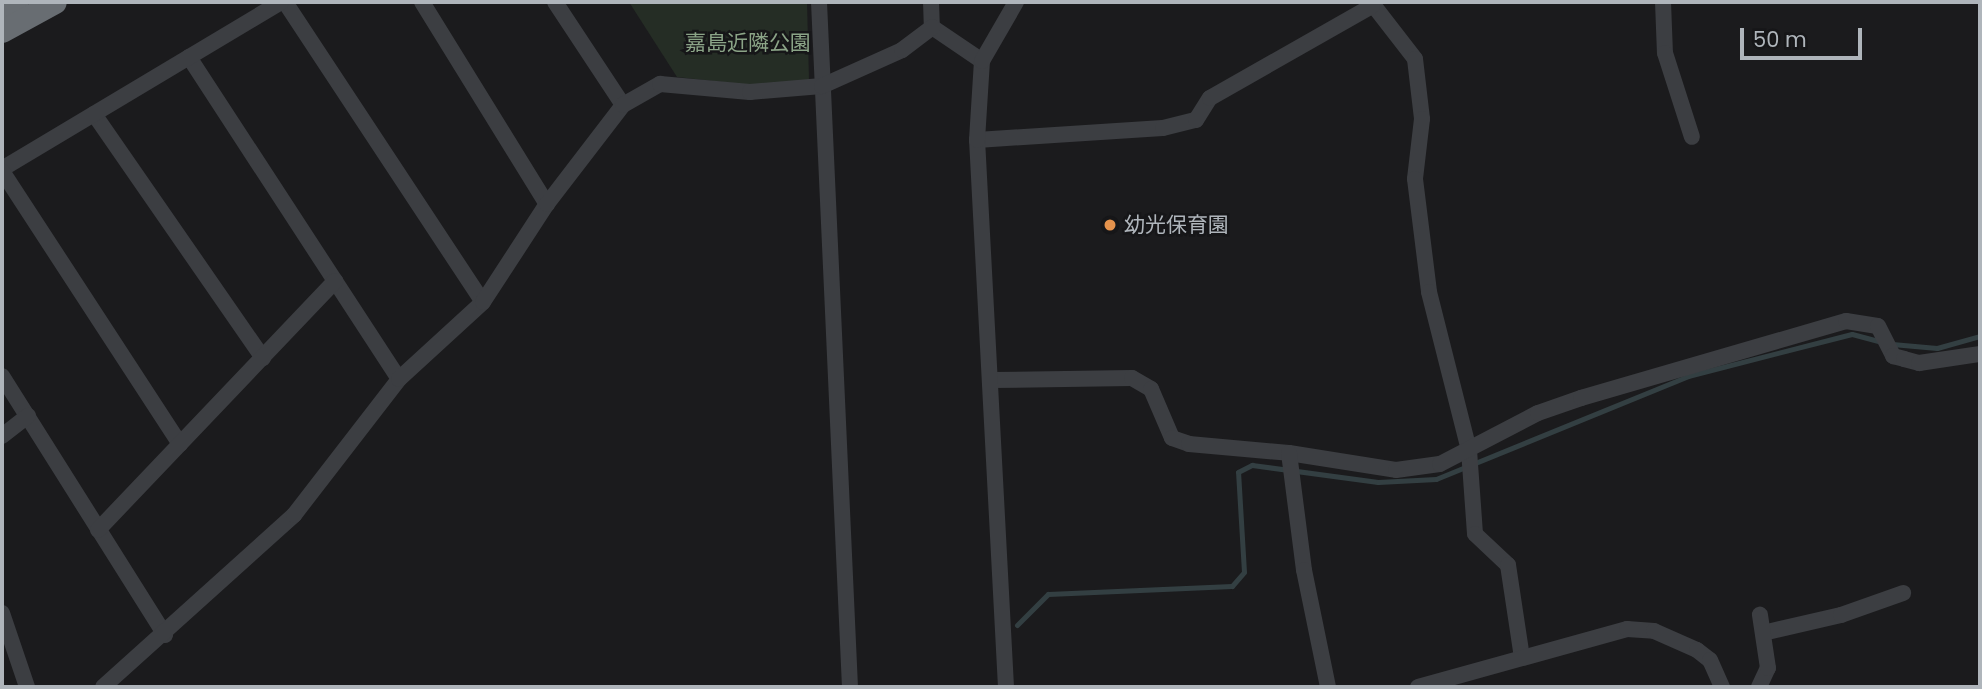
<!DOCTYPE html>
<html>
<head>
<meta charset="utf-8">
<style>
	body { margin:0 }
	#map { position:relative; width:1982px; height:689px; overflow:hidden; background:#1b1b1d; font-family:Poppins,"Noto Sans JP",sans-serif }
	div>[style] { position:absolute }
	.green>* { inset:0; background:#252d25 }
	.stream>* { height:5px; margin:-2.5px; padding:0 2.5px; transform-origin:2.5px; border-radius:2.5px; background:#333f42 }
	.minor>* { height:16px; margin:-8px; padding:0 8px; transform-origin:8px; border-radius:8px; background:#3c3e42 }
	.highway>* { height:23px; margin:-11.5px; padding:0 11.5px; transform-origin:11.5px; border-radius:11.5px; background:#686d72 }
	.dots>* { width:19px; height:19px; translate:-50% -50%; box-sizing:border-box; border:4px solid #161618; border-radius:50% }
	span { translate:-50% -50%; white-space:nowrap; text-align:center; line-height:1.15; -webkit-text-stroke:5px #161618; paint-order:stroke }
	.park-label { font-size:21px; color:#8ba487 }
	.poi-label { font-size:21px; color:#afb5bb }
	.left { translate:0 -50%; text-align:left }
	.frame { position:absolute; inset:0; border:4px solid #afb5bb; pointer-events:none }
	.scale { position:absolute; left:1740px; top:28px; width:122px; height:32px; box-sizing:border-box; border:4px solid #afb5bb; border-top:0; padding-left:9px; font-size:21px; line-height:24px; white-space:nowrap; color:#afb5bb; -webkit-text-stroke:5px #161618; paint-order:stroke }
</style>
</head>
<body>
<div id="map">
	<div class="green">
		<div style="clip-path:polygon(629px 2px,807px 2px,809px 80px,750px 85px,677px 77px)"></div>
	</div>
	<div class="stream">
		<div style="left:1892px;top:344px;width:45px;rotate:5.1deg"></div>
		<div style="left:1937px;top:348px;width:45px;rotate:-15.6deg"></div>
		<div style="left:1017px;top:625px;width:44px;rotate:-45deg"></div>
		<div style="left:1048px;top:594px;width:184px;rotate:-2.5deg"></div>
		<div style="left:1232px;top:586px;width:18px;rotate:-49deg"></div>
		<div style="left:1244px;top:572px;width:100px;rotate:-93.4deg"></div>
		<div style="left:1238px;top:472px;width:16px;rotate:-27deg"></div>
		<div style="left:1252px;top:465px;width:127px;rotate:7.7deg"></div>
		<div style="left:1378px;top:482px;width:58px;rotate:-3deg"></div>
		<div style="left:1436px;top:479px;width:272px;rotate:-22.2deg"></div>
		<div style="left:1688px;top:376px;width:169px;rotate:-14.4deg"></div>
		<div style="left:1852px;top:334px;width:31px;rotate:15deg"></div>
	</div>
	<div class="minor">
		<div style="left:285px;top:2px;width:359px;rotate:56.6deg"></div>
		<div style="left:422px;top:2px;width:238px;rotate:58.3deg"></div>
		<div style="left:555px;top:2px;width:123px;rotate:56.6deg"></div>
		<div style="left:819px;top:2px;width:686px;rotate:87.41deg"></div>
		<div style="left:931px;top:2px;width:25px;rotate:88deg"></div>
		<div style="left:1371px;top:2px;width:72px;rotate:52.3deg"></div>
		<div style="left:1415px;top:59px;width:60px;rotate:83.3deg"></div>
		<div style="left:1422px;top:119px;width:60px;rotate:96.7deg"></div>
		<div style="left:1415px;top:179px;width:114px;rotate:82.9deg"></div>
		<div style="left:1429px;top:292px;width:163px;rotate:75.8deg"></div>
		<div style="left:1469px;top:450px;width:84px;rotate:85.9deg"></div>
		<div style="left:1475px;top:534px;width:45px;rotate:43.2deg"></div>
		<div style="left:1508px;top:565px;width:94px;rotate:81.4deg"></div>
		<div style="left:1663px;top:2px;width:51px;rotate:87.8deg"></div>
		<div style="left:1665px;top:53px;width:88px;rotate:72.2deg"></div>
		<div style="left:932px;top:27px;width:60px;rotate:34.2deg"></div>
		<div style="left:189px;top:57px;width:384px;rotate:56.9deg"></div>
		<div style="left:94px;top:114px;width:297px;rotate:55.3deg"></div>
		<div style="left:977px;top:140px;width:186px;rotate:-3.7deg"></div>
		<div style="left:1163px;top:128px;width:34px;rotate:-14deg"></div>
		<div style="left:1196px;top:120px;width:26px;rotate:-58deg"></div>
		<div style="left:1210px;top:98px;width:186px;rotate:-29.6deg"></div>
		<div style="left:2px;top:169px;width:325px;rotate:-30.9deg"></div>
		<div style="left:2px;top:171px;width:326px;rotate:56.9deg"></div>
		<div style="left:2px;top:376px;width:306px;rotate:57.8deg"></div>
		<div style="left:992px;top:380px;width:140px;rotate:-0.8deg"></div>
		<div style="left:1132px;top:378px;width:22px;rotate:30deg"></div>
		<div style="left:1151px;top:389px;width:53px;rotate:66.8deg"></div>
		<div style="left:1172px;top:438px;width:18px;rotate:19deg"></div>
		<div style="left:1189px;top:444px;width:100px;rotate:5.1deg"></div>
		<div style="left:1289px;top:453px;width:108px;rotate:9deg"></div>
		<div style="left:1396px;top:470px;width:44px;rotate:-7.8deg"></div>
		<div style="left:1440px;top:464px;width:110px;rotate:-27.5deg"></div>
		<div style="left:1538px;top:413px;width:46px;rotate:-19.2deg"></div>
		<div style="left:1581px;top:398px;width:276px;rotate:-16.2deg"></div>
		<div style="left:1846px;top:321px;width:32px;rotate:9deg"></div>
		<div style="left:1878px;top:326px;width:34px;rotate:63deg"></div>
		<div style="left:1893px;top:356px;width:11px;rotate:15deg"></div>
		<div style="left:1904px;top:359px;width:16px;rotate:15deg"></div>
		<div style="left:1919px;top:363px;width:62px;rotate:-8.4deg"></div>
		<div style="left:2px;top:436px;width:33px;rotate:-38deg"></div>
		<div style="left:1289px;top:453px;width:118px;rotate:82.7deg"></div>
		<div style="left:1304px;top:570px;width:119px;rotate:78.4deg"></div>
		<div style="left:98px;top:530px;width:344px;rotate:-46.4deg"></div>
		<div style="left:2px;top:613px;width:78px;rotate:71.3deg"></div>
		<div style="left:1763px;top:633px;width:80px;rotate:-13deg"></div>
		<div style="left:1841px;top:615px;width:66px;rotate:-19.5deg"></div>
		<div style="left:103px;top:687px;width:257px;rotate:-42deg"></div>
		<div style="left:294px;top:515px;width:172px;rotate:-52.3deg"></div>
		<div style="left:399px;top:379px;width:114px;rotate:-42.5deg"></div>
		<div style="left:483px;top:302px;width:117px;rotate:-56.9deg"></div>
		<div style="left:547px;top:204px;width:125px;rotate:-52.5deg"></div>
		<div style="left:623px;top:105px;width:43px;rotate:-29.6deg"></div>
		<div style="left:660px;top:84px;width:90px;rotate:5.1deg"></div>
		<div style="left:750px;top:92px;width:72px;rotate:-4.8deg"></div>
		<div style="left:822px;top:86px;width:88px;rotate:-24.2deg"></div>
		<div style="left:902px;top:50px;width:38px;rotate:-37deg"></div>
		<div style="left:1006px;top:687px;width:548px;rotate:-93.03deg"></div>
		<div style="left:977px;top:140px;width:79px;rotate:-86.4deg"></div>
		<div style="left:982px;top:61px;width:68px;rotate:-60deg"></div>
		<div style="left:1418px;top:687px;width:217px;rotate:-15.5deg"></div>
		<div style="left:1627px;top:629px;width:27px;rotate:4deg"></div>
		<div style="left:1654px;top:631px;width:47px;rotate:23.8deg"></div>
		<div style="left:1697px;top:650px;width:16px;rotate:38deg"></div>
		<div style="left:1710px;top:660px;width:30px;rotate:66deg"></div>
		<div style="left:1759px;top:687px;width:21px;rotate:-65deg"></div>
		<div style="left:1768px;top:668px;width:54px;rotate:-98.6deg"></div>
	</div>
	<div class="highway">
		<div style="left:2px;top:11px;width:17px;rotate:-31deg"></div>
		<div style="left:2px;top:31px;width:60px;rotate:-28.7deg"></div>
	</div>
	<div class="dots">
		<div style="left:1110px;top:225px;background:#e4924c"></div>
	</div>
	<div class="park-label">
		<span style="left:748px;top:43px">嘉島近隣公園</span>
	</div>
	<div class="poi-label">
		<span class="left" style="left:1124px;top:225px">幼光保育園</span>
	</div>
	<div class="frame"></div>
	<div class="scale">50 m</div>
</div>
</body>
</html>
